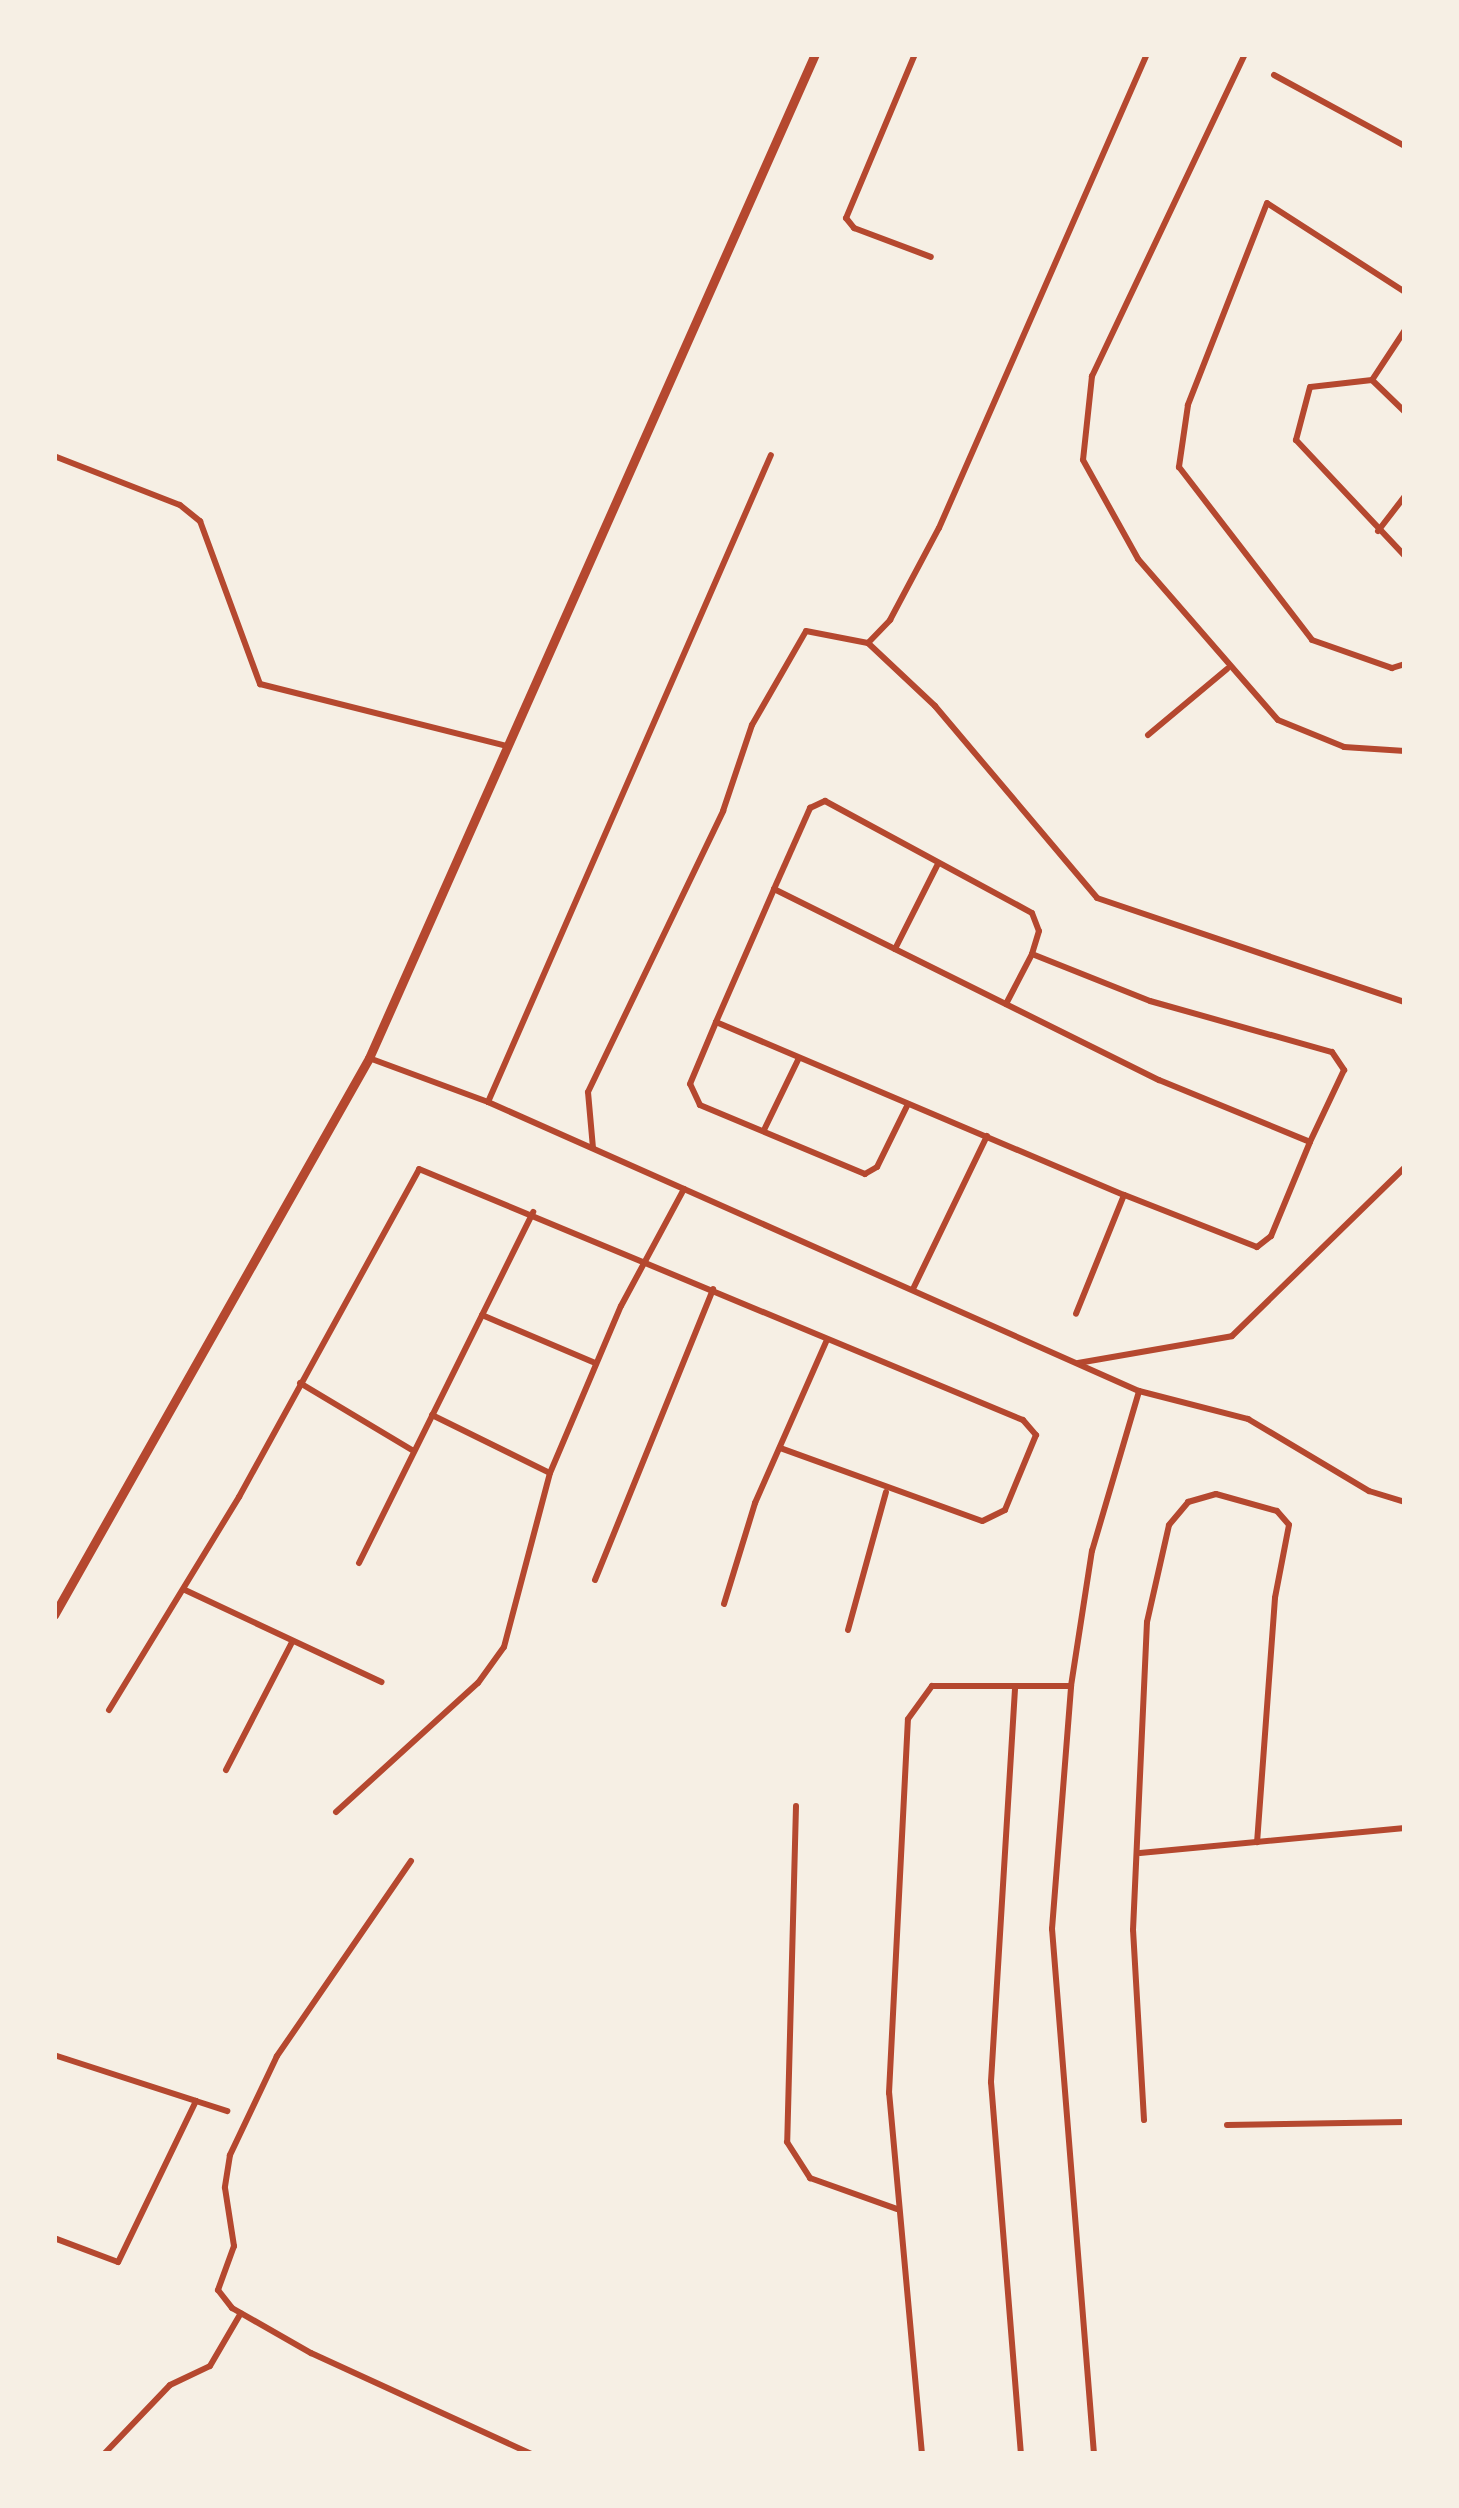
<!DOCTYPE html>
<html>
<head>
<meta charset="utf-8">
<style>
	body { margin:0 }
	#map { position:relative; width:1459px; height:2508px; overflow:hidden; background:#f6efe4; font-family:Lato,sans-serif }
	div>[style] { position:absolute }
	.minor>* { height:6px; margin:-3px; padding:0 3px; transform-origin:3px; border-radius:3px; background:#b5482f }
	.secondary>* { height:9px; margin:-4.5px; padding:0 4.5px; transform-origin:4.5px; border-radius:4.5px; background:#b5482f }
	span { translate:-50% -50%; white-space:nowrap; text-align:center; line-height:1.15; -webkit-text-stroke:10px #f6efe4; paint-order:stroke }
	.frame { position:absolute; inset:0; border:57px solid #f6efe4; pointer-events:none }
</style>
</head>
<body>
<div id="map">
	<div class="minor">
		<div style="left:915px;top:54px;width:178px;rotate:112.8deg"></div>
		<div style="left:846px;top:218px;width:13px;rotate:51deg"></div>
		<div style="left:854px;top:228px;width:82px;rotate:20.6deg"></div>
		<div style="left:1245px;top:54px;width:357px;rotate:115.4deg"></div>
		<div style="left:1092px;top:376px;width:84px;rotate:96.1deg"></div>
		<div style="left:1083px;top:460px;width:113px;rotate:60.9deg"></div>
		<div style="left:1138px;top:559px;width:213px;rotate:49deg"></div>
		<div style="left:1278px;top:720px;width:71px;rotate:22.2deg"></div>
		<div style="left:1344px;top:747px;width:61px;rotate:3.8deg"></div>
		<div style="left:1274px;top:75px;width:149px;rotate:28.5deg"></div>
		<div style="left:1405px;top:292px;width:164px;rotate:-147.2deg"></div>
		<div style="left:1267px;top:203px;width:217px;rotate:111.4deg"></div>
		<div style="left:1188px;top:405px;width:63px;rotate:98.3deg"></div>
		<div style="left:1179px;top:467px;width:218px;rotate:52.4deg"></div>
		<div style="left:1312px;top:640px;width:85px;rotate:19.3deg"></div>
		<div style="left:1392px;top:668px;width:14px;rotate:-17deg"></div>
		<div style="left:1405px;top:330px;width:60px;rotate:123.4deg"></div>
		<div style="left:1372px;top:380px;width:62px;rotate:173.6deg"></div>
		<div style="left:1310px;top:387px;width:55px;rotate:104.8deg"></div>
		<div style="left:1296px;top:440px;width:159px;rotate:46.8deg"></div>
		<div style="left:1372px;top:380px;width:46px;rotate:44.1deg"></div>
		<div style="left:54px;top:456px;width:135px;rotate:21.3deg"></div>
		<div style="left:180px;top:505px;width:26px;rotate:39deg"></div>
		<div style="left:200px;top:521px;width:174px;rotate:69.8deg"></div>
		<div style="left:260px;top:684px;width:255px;rotate:14.1deg"></div>
		<div style="left:1378px;top:531px;width:44px;rotate:-52.4deg"></div>
		<div style="left:868px;top:643px;width:92px;rotate:43.2deg"></div>
		<div style="left:935px;top:706px;width:251px;rotate:49.8deg"></div>
		<div style="left:1097px;top:898px;width:325px;rotate:18.7deg"></div>
		<div style="left:1148px;top:735px;width:103px;rotate:-39.9deg"></div>
		<div style="left:774px;top:889px;width:89px;rotate:-66deg"></div>
		<div style="left:810px;top:808px;width:17px;rotate:-25deg"></div>
		<div style="left:825px;top:801px;width:235px;rotate:28.4deg"></div>
		<div style="left:1032px;top:913px;width:19px;rotate:69deg"></div>
		<div style="left:1039px;top:931px;width:24px;rotate:107deg"></div>
		<div style="left:895px;top:949px;width:95px;rotate:-63.2deg"></div>
		<div style="left:1006px;top:1004px;width:56px;rotate:-62.5deg"></div>
		<div style="left:1032px;top:954px;width:127px;rotate:21.7deg"></div>
		<div style="left:1150px;top:1001px;width:189px;rotate:15.7deg"></div>
		<div style="left:1332px;top:1052px;width:22px;rotate:56deg"></div>
		<div style="left:1344px;top:1070px;width:80px;rotate:115.3deg"></div>
		<div style="left:716px;top:1022px;width:145px;rotate:-66.4deg"></div>
		<div style="left:774px;top:889px;width:430px;rotate:26.4deg"></div>
		<div style="left:1159px;top:1080px;width:163px;rotate:22.3deg"></div>
		<div style="left:1310px;top:1142px;width:102px;rotate:112.5deg"></div>
		<div style="left:1271px;top:1236px;width:18px;rotate:142deg"></div>
		<div style="left:1257px;top:1247px;width:143px;rotate:-158.6deg"></div>
		<div style="left:369px;top:1058px;width:127px;rotate:20.3deg"></div>
		<div style="left:488px;top:1102px;width:712px;rotate:23.94deg"></div>
		<div style="left:1139px;top:1391px;width:113px;rotate:14.4deg"></div>
		<div style="left:1248px;top:1419px;width:141px;rotate:30.8deg"></div>
		<div style="left:1369px;top:1491px;width:38px;rotate:17deg"></div>
		<div style="left:488px;top:1102px;width:706px;rotate:-66.38deg"></div>
		<div style="left:908px;top:1104px;width:70px;rotate:116.2deg"></div>
		<div style="left:877px;top:1167px;width:14px;rotate:150deg"></div>
		<div style="left:865px;top:1174px;width:179px;rotate:-157.3deg"></div>
		<div style="left:700px;top:1105px;width:23px;rotate:-115deg"></div>
		<div style="left:690px;top:1084px;width:67px;rotate:-67.2deg"></div>
		<div style="left:716px;top:1022px;width:443px;rotate:23deg"></div>
		<div style="left:1124px;top:1195px;width:128px;rotate:112deg"></div>
		<div style="left:764px;top:1130px;width:80px;rotate:-64.1deg"></div>
		<div style="left:593px;top:1148px;width:56px;rotate:-95.1deg"></div>
		<div style="left:588px;top:1092px;width:312px;rotate:-64.3deg"></div>
		<div style="left:723px;top:811px;width:91px;rotate:-71.4deg"></div>
		<div style="left:752px;top:725px;width:108px;rotate:-60.1deg"></div>
		<div style="left:806px;top:631px;width:63px;rotate:11deg"></div>
		<div style="left:868px;top:643px;width:32px;rotate:-46deg"></div>
		<div style="left:890px;top:620px;width:104px;rotate:-62deg"></div>
		<div style="left:939px;top:528px;width:518px;rotate:-66.31deg"></div>
		<div style="left:913px;top:1289px;width:170px;rotate:-64.2deg"></div>
		<div style="left:482px;top:1315px;width:123px;rotate:23deg"></div>
		<div style="left:1078px;top:1363px;width:156px;rotate:-9.9deg"></div>
		<div style="left:1232px;top:1336px;width:242px;rotate:-44.3deg"></div>
		<div style="left:300px;top:1383px;width:131px;rotate:30.9deg"></div>
		<div style="left:432px;top:1415px;width:131px;rotate:26.2deg"></div>
		<div style="left:359px;top:1563px;width:392px;rotate:-63.6deg"></div>
		<div style="left:595px;top:1580px;width:314px;rotate:-67.9deg"></div>
		<div style="left:185px;top:1590px;width:217px;rotate:25.1deg"></div>
		<div style="left:724px;top:1604px;width:106px;rotate:-72.9deg"></div>
		<div style="left:755px;top:1503px;width:178px;rotate:-66.2deg"></div>
		<div style="left:848px;top:1630px;width:143px;rotate:-74.6deg"></div>
		<div style="left:1015px;top:1689px;width:394px;rotate:93.5deg"></div>
		<div style="left:991px;top:2082px;width:373px;rotate:85.4deg"></div>
		<div style="left:109px;top:1710px;width:250px;rotate:-58.6deg"></div>
		<div style="left:239px;top:1497px;width:374px;rotate:-61.2deg"></div>
		<div style="left:419px;top:1169px;width:654px;rotate:22.57deg"></div>
		<div style="left:1023px;top:1420px;width:20px;rotate:49deg"></div>
		<div style="left:1036px;top:1435px;width:81px;rotate:112.5deg"></div>
		<div style="left:1005px;top:1510px;width:25px;rotate:154deg"></div>
		<div style="left:982px;top:1521px;width:215px;rotate:-160.1deg"></div>
		<div style="left:226px;top:1770px;width:144px;rotate:-62.7deg"></div>
		<div style="left:796px;top:1806px;width:336px;rotate:91.5deg"></div>
		<div style="left:787px;top:2142px;width:43px;rotate:57.4deg"></div>
		<div style="left:810px;top:2178px;width:92px;rotate:19.6deg"></div>
		<div style="left:336px;top:1812px;width:192px;rotate:-42.3deg"></div>
		<div style="left:478px;top:1683px;width:44px;rotate:-54.2deg"></div>
		<div style="left:504px;top:1647px;width:180px;rotate:-75.2deg"></div>
		<div style="left:550px;top:1473px;width:181px;rotate:-67deg"></div>
		<div style="left:621px;top:1306px;width:133px;rotate:-61.7deg"></div>
		<div style="left:1140px;top:1853px;width:266px;rotate:-5.4deg"></div>
		<div style="left:411px;top:1861px;width:237px;rotate:124.5deg"></div>
		<div style="left:277px;top:2056px;width:110px;rotate:115.4deg"></div>
		<div style="left:230px;top:2155px;width:33px;rotate:99deg"></div>
		<div style="left:225px;top:2188px;width:59px;rotate:81.2deg"></div>
		<div style="left:234px;top:2246px;width:47px;rotate:110deg"></div>
		<div style="left:218px;top:2290px;width:23px;rotate:52deg"></div>
		<div style="left:232px;top:2308px;width:91px;rotate:29.7deg"></div>
		<div style="left:311px;top:2353px;width:243px;rotate:24.6deg"></div>
		<div style="left:54px;top:2055px;width:149px;rotate:17.9deg"></div>
		<div style="left:196px;top:2101px;width:179px;rotate:115.8deg"></div>
		<div style="left:118px;top:2262px;width:68px;rotate:-159.4deg"></div>
		<div style="left:196px;top:2101px;width:33px;rotate:18deg"></div>
		<div style="left:1144px;top:2120px;width:190px;rotate:-93.3deg"></div>
		<div style="left:1133px;top:1930px;width:308px;rotate:-87.4deg"></div>
		<div style="left:1147px;top:1622px;width:99px;rotate:-77.2deg"></div>
		<div style="left:1169px;top:1525px;width:30px;rotate:-50deg"></div>
		<div style="left:1188px;top:1502px;width:29px;rotate:-16deg"></div>
		<div style="left:1216px;top:1494px;width:63px;rotate:15.6deg"></div>
		<div style="left:1277px;top:1511px;width:18px;rotate:49deg"></div>
		<div style="left:1289px;top:1525px;width:74px;rotate:100.9deg"></div>
		<div style="left:1275px;top:1598px;width:245px;rotate:94.2deg"></div>
		<div style="left:1227px;top:2125px;width:178px;rotate:-1deg"></div>
		<div style="left:104px;top:2454px;width:95px;rotate:-46.3deg"></div>
		<div style="left:170px;top:2385px;width:44px;rotate:-25.4deg"></div>
		<div style="left:210px;top:2366px;width:61px;rotate:-59.7deg"></div>
		<div style="left:922px;top:2454px;width:363px;rotate:-95.2deg"></div>
		<div style="left:889px;top:2093px;width:374px;rotate:-87.1deg"></div>
		<div style="left:908px;top:1719px;width:41px;rotate:-54deg"></div>
		<div style="left:932px;top:1686px;width:139px"></div>
		<div style="left:1094px;top:2454px;width:527px;rotate:-94.57deg"></div>
		<div style="left:1052px;top:1929px;width:244px;rotate:-85.5deg"></div>
		<div style="left:1071px;top:1686px;width:137px;rotate:-81.2deg"></div>
		<div style="left:1092px;top:1551px;width:167px;rotate:-73.6deg"></div>
	</div>
	<div class="secondary">
		<div style="left:54px;top:1615px;width:640px;rotate:-60.51deg"></div>
		<div style="left:369px;top:1058px;width:1099px;rotate:-66.05deg"></div>
	</div>
	<div class="frame"></div>
</div>
</body>
</html>
